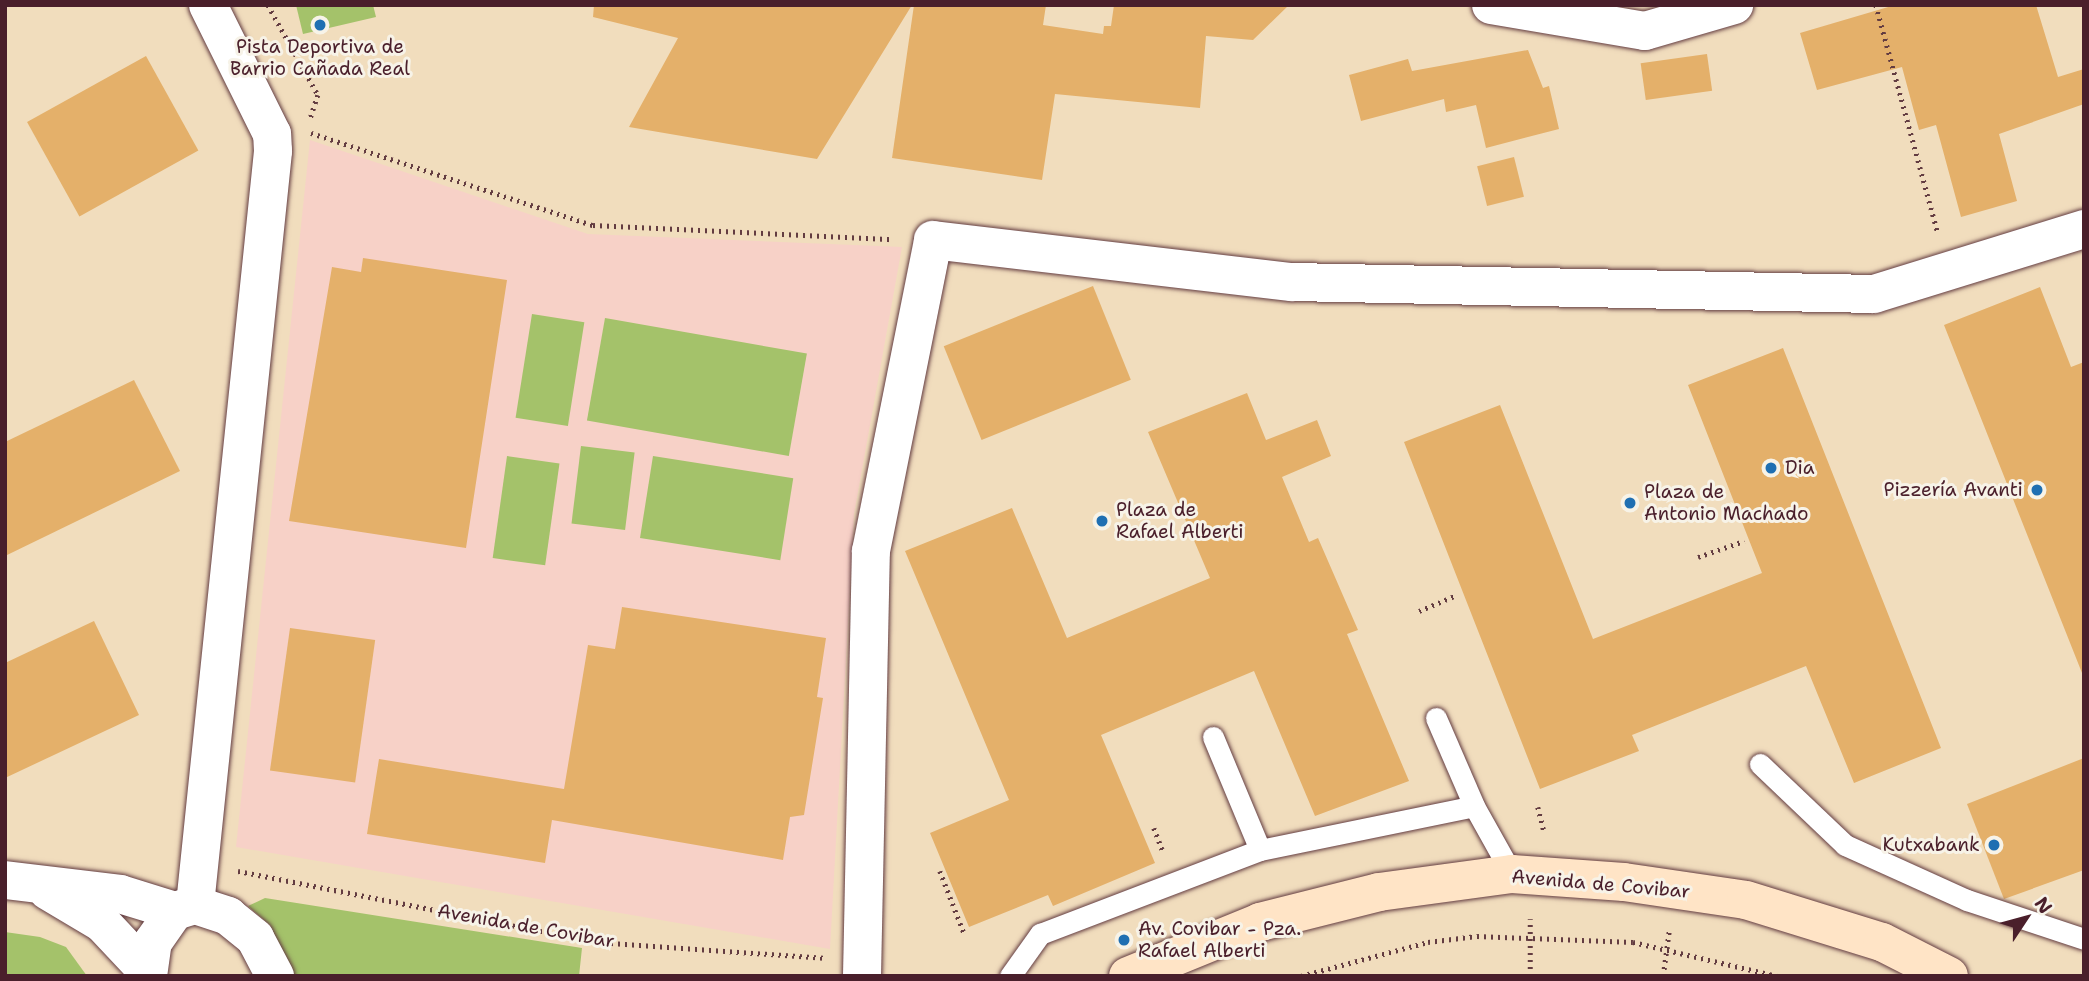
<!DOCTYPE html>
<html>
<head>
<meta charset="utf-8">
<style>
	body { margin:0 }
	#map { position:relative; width:2089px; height:981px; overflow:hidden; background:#f1ddbd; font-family:"Shantell Sans",sans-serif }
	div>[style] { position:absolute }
	.built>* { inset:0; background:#f7d1c7 }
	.green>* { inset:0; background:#a4c26a; transform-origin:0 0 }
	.building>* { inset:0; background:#e4b06a; transform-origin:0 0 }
	.path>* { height:4.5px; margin-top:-2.25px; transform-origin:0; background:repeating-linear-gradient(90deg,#633c41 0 2px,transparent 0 7px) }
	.roads { filter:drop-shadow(0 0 2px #633c41) drop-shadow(0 0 2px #633c41) }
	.lane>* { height:21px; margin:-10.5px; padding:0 10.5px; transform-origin:10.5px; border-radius:10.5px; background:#fff }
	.street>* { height:38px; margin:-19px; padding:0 19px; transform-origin:19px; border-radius:19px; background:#fff }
	.secondary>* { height:38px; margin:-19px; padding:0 19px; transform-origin:19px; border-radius:19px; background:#ffe4c6 }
	.dots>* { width:19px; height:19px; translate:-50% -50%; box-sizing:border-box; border:4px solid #f7f3e8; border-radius:50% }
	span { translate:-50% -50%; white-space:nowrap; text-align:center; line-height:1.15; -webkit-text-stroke:6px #f7f3e8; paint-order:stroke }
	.poi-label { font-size:19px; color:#4a1f2b }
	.left { translate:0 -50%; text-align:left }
	.right { translate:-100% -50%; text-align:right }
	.street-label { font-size:19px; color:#4a1f2b }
	.frame { position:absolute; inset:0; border:7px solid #4a1f2b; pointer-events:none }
	.north { position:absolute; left:1991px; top:883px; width:70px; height:70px; -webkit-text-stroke:5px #f7f3e8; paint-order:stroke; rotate:54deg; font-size:19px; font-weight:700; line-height:28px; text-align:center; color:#4a1f2b }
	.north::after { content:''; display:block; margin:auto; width:24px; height:32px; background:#4a1f2b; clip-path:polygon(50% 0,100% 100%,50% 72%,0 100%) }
</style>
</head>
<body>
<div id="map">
	<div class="built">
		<div style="clip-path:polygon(310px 140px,588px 234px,902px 247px,854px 514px,830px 949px,236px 847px)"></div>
	</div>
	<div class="green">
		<div style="clip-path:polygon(296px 5px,373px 5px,376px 17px,303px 34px)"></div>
		<div style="left:532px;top:314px;width:53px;height:105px;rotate:9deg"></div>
		<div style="left:605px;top:318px;width:205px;height:104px;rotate:10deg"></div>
		<div style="left:581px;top:446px;width:54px;height:78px;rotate:7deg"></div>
		<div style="left:507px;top:456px;width:53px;height:103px;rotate:8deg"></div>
		<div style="left:653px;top:456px;width:142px;height:83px;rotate:9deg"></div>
		<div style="clip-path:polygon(265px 898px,582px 948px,579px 976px,294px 976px,270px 925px,248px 906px)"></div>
		<div style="clip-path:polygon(5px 932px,40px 937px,66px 947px,87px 976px,5px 976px)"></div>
	</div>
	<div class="building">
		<div style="clip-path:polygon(594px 5px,912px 5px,817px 159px,629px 127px,678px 38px,593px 17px)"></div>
		<div style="clip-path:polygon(914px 5px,1046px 5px,1043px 25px,1103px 34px,1104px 26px,1111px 26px,1114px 5px,1289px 5px,1253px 40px,1206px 36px,1200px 108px,1055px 94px,1042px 180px,892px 158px)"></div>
		<div style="clip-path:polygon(1895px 5px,2036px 5px,2058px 77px,2084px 69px,2084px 104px,1999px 134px,2017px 201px,1961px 217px,1936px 125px,1919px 130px,1902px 67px,1817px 90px,1800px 33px)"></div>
		<div style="clip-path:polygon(1528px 50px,1543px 88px,1549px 86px,1559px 129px,1486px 148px,1476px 105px,1446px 112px,1444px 99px,1361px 121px,1349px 75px,1408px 59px,1412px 71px)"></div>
		<div style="left:1707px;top:54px;width:37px;height:67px;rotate:82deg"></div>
		<div style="left:146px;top:56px;width:108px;height:136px;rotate:61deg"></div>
		<div style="left:1514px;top:157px;width:41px;height:38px;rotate:76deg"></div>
		<div style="clip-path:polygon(363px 258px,507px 280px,466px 548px,289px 521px,332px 267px,361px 272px)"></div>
		<div style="left:1093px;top:286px;width:101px;height:161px;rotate:68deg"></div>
		<div style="clip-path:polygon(2040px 287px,2071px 367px,2084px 362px,2082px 673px,1944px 325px)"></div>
		<div style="clip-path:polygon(1783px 348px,1941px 748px,1854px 783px,1806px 666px,1632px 735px,1639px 751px,1540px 789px,1404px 442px,1500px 405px,1593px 639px,1762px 573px,1688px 385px)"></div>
		<div style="clip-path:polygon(134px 380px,180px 471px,5px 556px,5px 442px)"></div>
		<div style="clip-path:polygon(1247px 393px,1266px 440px,1317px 420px,1331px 456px,1282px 477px,1309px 542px,1318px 538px,1358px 630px,1347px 634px,1409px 781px,1315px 816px,1254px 671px,1101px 735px,1155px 863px,1053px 906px,1048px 895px,969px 927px,930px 833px,1009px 800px,905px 551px,1012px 508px,1067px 638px,1210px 578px,1148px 432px)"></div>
		<div style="clip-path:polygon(622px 607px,826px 638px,817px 697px,823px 698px,804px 815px,790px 817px,783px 860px,552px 820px,545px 863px,367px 834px,379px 759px,564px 789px,588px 645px,615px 649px)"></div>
		<div style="clip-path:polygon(94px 621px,139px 715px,5px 778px,5px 663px)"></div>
		<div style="left:290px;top:628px;width:86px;height:144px;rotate:8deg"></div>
		<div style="clip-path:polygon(2084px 758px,2084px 870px,2004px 899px,1967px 804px)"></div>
	</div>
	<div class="path">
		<div style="left:268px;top:5px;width:103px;rotate:60.9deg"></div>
		<div style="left:318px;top:95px;width:25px;rotate:108deg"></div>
		<div style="left:1876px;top:5px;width:236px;rotate:74.8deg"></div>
		<div style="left:311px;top:133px;width:297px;rotate:18.1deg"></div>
		<div style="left:593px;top:225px;width:300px;rotate:2.7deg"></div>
		<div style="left:1698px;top:557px;width:49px;rotate:-19.2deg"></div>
		<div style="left:1419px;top:611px;width:39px;rotate:-23deg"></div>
		<div style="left:1538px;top:807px;width:25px;rotate:76deg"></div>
		<div style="left:1154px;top:828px;width:26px;rotate:69deg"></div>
		<div style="left:238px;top:871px;width:366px;rotate:11.2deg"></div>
		<div style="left:597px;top:942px;width:227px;rotate:4deg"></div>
		<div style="left:940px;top:871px;width:66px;rotate:68.8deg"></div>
		<div style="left:1301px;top:976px;width:131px;rotate:-15deg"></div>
		<div style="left:1428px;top:942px;width:49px;rotate:-7deg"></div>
		<div style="left:1477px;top:936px;width:156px;rotate:2.2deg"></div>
		<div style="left:1633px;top:942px;width:148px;rotate:13.3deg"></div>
		<div style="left:1530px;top:976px;width:57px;rotate:-90deg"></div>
		<div style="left:1663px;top:976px;width:45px;rotate:-82.4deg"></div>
	</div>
	<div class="roads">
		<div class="lane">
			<div style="left:1436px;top:718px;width:96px;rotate:66.6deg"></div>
			<div style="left:1213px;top:737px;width:122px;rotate:67.4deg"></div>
			<div style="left:1760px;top:764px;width:117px;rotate:43.6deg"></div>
			<div style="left:1845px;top:845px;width:134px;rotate:24.3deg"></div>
			<div style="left:1967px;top:900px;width:123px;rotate:18.4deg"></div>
			<div style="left:1010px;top:976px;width:52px;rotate:-54.5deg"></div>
			<div style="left:1040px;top:934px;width:235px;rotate:-20.9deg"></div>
			<div style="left:1260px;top:850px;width:218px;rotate:-11.6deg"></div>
			<div style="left:1474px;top:806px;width:78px;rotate:60.8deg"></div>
		</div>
		<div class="street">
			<div style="left:1491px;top:5px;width:156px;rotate:9.6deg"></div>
			<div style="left:1645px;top:31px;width:93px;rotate:-16.3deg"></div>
			<div style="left:5px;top:880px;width:116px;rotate:6.9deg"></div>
			<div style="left:120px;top:894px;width:58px;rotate:17.2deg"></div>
			<div style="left:48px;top:891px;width:63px;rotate:30.7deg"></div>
			<div style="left:102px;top:923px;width:67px;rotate:46.8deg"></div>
			<div style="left:195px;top:905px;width:758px;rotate:-84.09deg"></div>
			<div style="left:273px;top:151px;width:17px;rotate:-93deg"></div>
			<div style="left:272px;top:134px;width:144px;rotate:-116.4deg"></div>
			<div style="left:148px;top:976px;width:34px;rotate:-82deg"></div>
			<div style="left:153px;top:942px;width:38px;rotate:-55deg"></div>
			<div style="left:175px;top:911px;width:21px;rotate:-17deg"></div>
			<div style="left:195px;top:905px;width:35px;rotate:18deg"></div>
			<div style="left:228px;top:916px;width:35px;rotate:39deg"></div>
			<div style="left:255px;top:938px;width:43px;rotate:62.2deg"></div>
			<div style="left:862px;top:976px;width:425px;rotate:-88.8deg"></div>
			<div style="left:871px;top:551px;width:317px;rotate:-78.7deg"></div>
			<div style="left:933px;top:240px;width:361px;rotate:6.7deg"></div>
			<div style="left:1292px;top:282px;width:582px;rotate:1.18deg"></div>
			<div style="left:1874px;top:294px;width:220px;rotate:-17.2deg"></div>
		</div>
		<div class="secondary">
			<div style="left:1128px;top:976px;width:143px;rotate:-22.2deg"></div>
			<div style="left:1260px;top:922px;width:123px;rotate:-14.1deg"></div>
			<div style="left:1379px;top:892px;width:134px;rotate:-7.7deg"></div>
			<div style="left:1512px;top:874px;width:112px;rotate:4.1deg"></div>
			<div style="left:1624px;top:882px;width:123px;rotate:8.4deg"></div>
			<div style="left:1746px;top:900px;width:142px;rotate:17.2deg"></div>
			<div style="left:1882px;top:942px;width:75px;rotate:26.9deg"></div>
		</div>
	</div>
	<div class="dots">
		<div style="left:320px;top:25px;background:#1f6fb2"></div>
		<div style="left:1771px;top:468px;background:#1f6fb2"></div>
		<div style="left:2037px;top:490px;background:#1f6fb2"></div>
		<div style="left:1630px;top:503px;background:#1f6fb2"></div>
		<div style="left:1102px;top:521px;background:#1f6fb2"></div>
		<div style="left:1994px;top:845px;background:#1f6fb2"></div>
		<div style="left:1124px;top:940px;background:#1f6fb2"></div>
	</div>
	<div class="poi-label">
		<span style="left:320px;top:58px">Pista Deportiva de<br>Barrio Cañada Real</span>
		<span class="left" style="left:1785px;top:468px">Dia</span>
		<span class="right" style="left:2023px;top:490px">Pizzería Avanti</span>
		<span class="left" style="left:1644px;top:503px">Plaza de<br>Antonio Machado</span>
		<span class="left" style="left:1116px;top:521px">Plaza de<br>Rafael Alberti</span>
		<span class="right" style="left:1980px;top:845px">Kutxabank</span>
		<span class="left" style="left:1138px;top:940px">Av. Covibar - Pza.<br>Rafael Alberti</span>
	</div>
	<div class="street-label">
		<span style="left:1601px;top:884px;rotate:5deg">Avenida de Covibar</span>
		<span style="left:526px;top:926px;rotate:10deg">Avenida de Covibar</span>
	</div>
	<div class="frame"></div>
	<div class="north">N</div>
</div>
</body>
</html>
